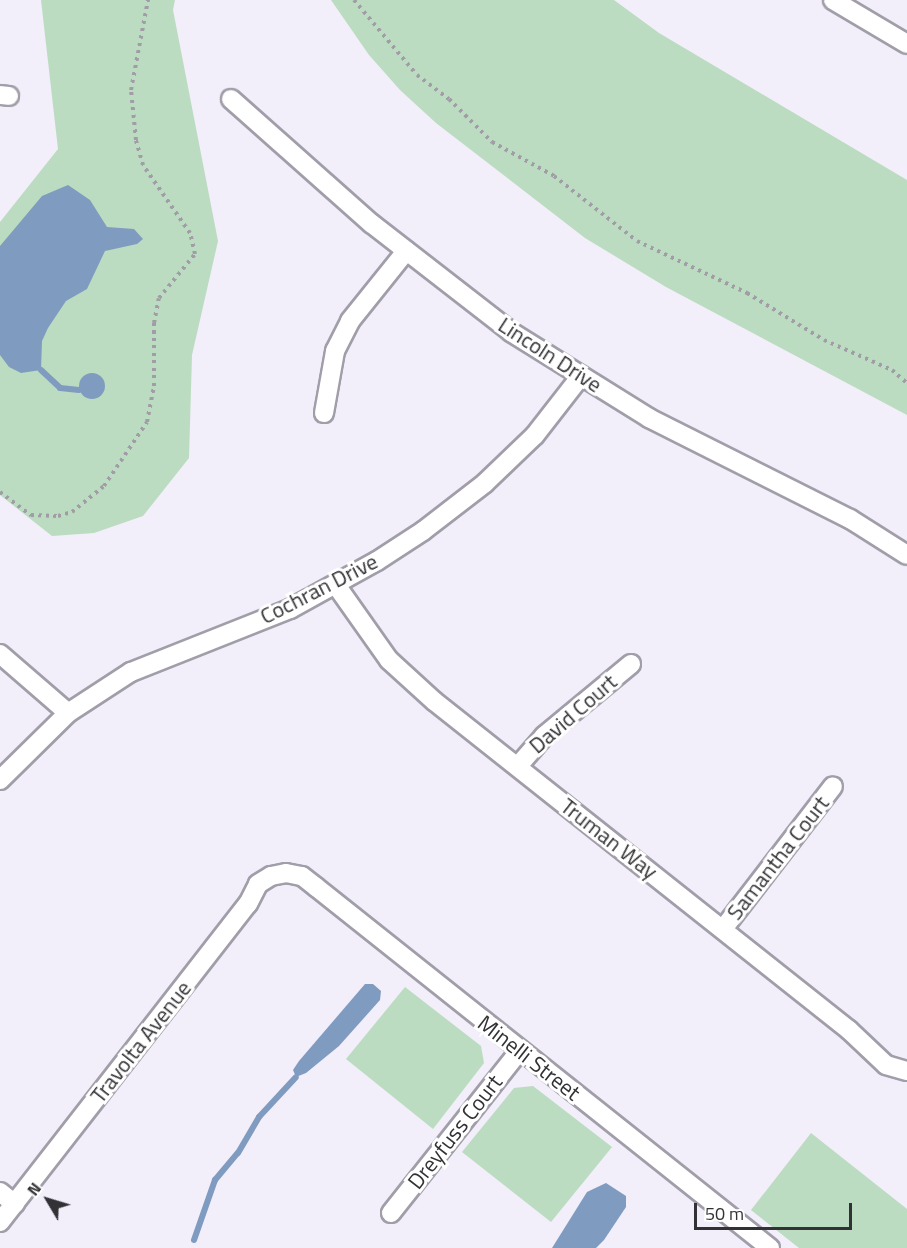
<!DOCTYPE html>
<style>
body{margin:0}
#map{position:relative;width:907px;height:1248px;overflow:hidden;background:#f2eefa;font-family:"Titillium Web",sans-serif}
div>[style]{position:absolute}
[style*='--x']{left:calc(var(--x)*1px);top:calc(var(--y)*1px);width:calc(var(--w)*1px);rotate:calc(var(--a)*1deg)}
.green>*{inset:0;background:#bbdcc0}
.water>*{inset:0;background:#7f9bc0}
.round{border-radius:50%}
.stream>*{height:6px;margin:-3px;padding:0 3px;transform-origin:3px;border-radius:3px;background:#7f9bc0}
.path>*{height:4px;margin-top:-2px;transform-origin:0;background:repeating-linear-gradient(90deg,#a09da6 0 3px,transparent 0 7.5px)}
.roads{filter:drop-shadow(2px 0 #a19ea9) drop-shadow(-2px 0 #a19ea9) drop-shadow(0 2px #a19ea9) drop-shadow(0 -2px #a19ea9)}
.minor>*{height:18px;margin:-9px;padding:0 9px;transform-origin:9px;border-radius:9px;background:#fff}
span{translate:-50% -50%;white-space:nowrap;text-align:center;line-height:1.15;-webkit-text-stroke:6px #fff;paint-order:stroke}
.street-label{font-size:22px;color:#323135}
.north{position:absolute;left:18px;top:1170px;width:60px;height:60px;-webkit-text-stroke:4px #fff;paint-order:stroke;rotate:308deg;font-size:16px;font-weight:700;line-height:24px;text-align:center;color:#323135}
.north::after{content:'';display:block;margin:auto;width:21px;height:27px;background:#323135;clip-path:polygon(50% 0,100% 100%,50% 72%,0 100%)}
.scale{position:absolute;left:694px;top:1203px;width:158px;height:27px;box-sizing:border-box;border:3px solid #323135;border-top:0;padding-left:8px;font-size:18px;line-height:21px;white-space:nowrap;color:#323135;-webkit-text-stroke:4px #fff;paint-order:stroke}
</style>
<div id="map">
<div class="green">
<div style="clip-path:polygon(41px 0,175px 0,173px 10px,218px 241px,192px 355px,189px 458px,143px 516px,94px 533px,52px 536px,0 495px,0 222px,58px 149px)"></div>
<div style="clip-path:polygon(331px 0,614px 0,659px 33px,907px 180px,907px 415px,666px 287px,585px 238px,436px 123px,400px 90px,369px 55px)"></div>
<div style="clip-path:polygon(405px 987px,481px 1046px,484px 1063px,433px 1129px,346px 1059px)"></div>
<div style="clip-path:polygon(533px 1086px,612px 1147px,551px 1222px,462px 1152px,514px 1088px)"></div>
<div style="clip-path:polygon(811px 1133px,907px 1209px,907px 1248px,799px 1248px,751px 1210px)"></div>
</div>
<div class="water">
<div style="clip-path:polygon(68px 185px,90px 200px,107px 227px,134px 229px,143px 239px,137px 244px,105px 251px,87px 289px,66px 301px,48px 328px,42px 341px,41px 370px,21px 373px,9px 367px,0 355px,0 246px,42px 196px)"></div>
<div class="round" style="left:79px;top:373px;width:26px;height:26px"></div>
<div style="clip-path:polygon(365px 984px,373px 984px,381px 991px,380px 1000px,339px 1046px,306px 1073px,296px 1077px,293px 1070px,299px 1061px)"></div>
<div style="clip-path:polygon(606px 1183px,626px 1196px,626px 1207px,604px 1240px,596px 1248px,552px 1248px,587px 1192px)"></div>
</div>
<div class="stream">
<div style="--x:41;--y:370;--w:26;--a:43"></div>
<div style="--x:60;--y:388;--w:19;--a:6"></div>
<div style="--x:194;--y:1240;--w:64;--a:-70.7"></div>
<div style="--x:215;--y:1180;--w:35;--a:-50"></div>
<div style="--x:238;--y:1153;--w:42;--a:-59.7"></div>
<div style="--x:259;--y:1117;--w:54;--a:-47.2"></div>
</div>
<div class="path">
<div style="--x:354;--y:0;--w:98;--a:50"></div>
<div style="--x:417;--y:75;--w:40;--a:37"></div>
<div style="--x:449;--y:99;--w:61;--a:45"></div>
<div style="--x:492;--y:142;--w:71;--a:28.7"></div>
<div style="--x:554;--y:176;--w:105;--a:38.1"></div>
<div style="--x:637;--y:241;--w:122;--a:25.3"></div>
<div style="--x:747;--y:293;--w:90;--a:31.4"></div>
<div style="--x:824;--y:340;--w:74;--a:23.8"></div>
<div style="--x:892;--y:370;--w:20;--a:41"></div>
<div style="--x:0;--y:492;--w:39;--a:37"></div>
<div style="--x:31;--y:515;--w:27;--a:2"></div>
<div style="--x:58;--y:516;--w:15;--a:-16"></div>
<div style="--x:72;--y:512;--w:41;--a:-39.1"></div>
<div style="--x:104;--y:486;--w:77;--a:-56.1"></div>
<div style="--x:147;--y:422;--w:37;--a:-79"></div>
<div style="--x:154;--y:386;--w:63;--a:-90"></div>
<div style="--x:154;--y:323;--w:25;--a:-79"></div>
<div style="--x:159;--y:298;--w:57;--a:-50.7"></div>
<div style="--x:195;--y:254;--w:22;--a:-103"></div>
<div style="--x:190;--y:233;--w:83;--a:-124.7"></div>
<div style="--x:143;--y:165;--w:26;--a:-106"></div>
<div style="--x:136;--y:140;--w:50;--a:-95.7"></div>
<div style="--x:131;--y:90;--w:92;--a:-79.3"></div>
</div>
<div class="roads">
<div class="minor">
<div style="--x:833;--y:0;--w:86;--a:30.7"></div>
<div style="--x:0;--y:95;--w:9;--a:6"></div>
<div style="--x:231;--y:99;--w:188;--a:41.6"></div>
<div style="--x:372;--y:224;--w:176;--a:37.8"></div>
<div style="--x:511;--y:332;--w:163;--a:31.9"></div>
<div style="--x:649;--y:418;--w:225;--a:26.7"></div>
<div style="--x:850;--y:519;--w:67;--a:32.3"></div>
<div style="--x:324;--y:413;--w:63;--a:-79.9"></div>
<div style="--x:335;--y:351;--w:34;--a:-63"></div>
<div style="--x:350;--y:321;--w:90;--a:-51.3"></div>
<div style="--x:336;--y:585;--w:92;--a:54.8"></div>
<div style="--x:389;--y:660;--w:61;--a:42.3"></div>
<div style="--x:434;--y:701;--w:530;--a:38.41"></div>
<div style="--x:849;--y:1030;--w:51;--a:43.4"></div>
<div style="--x:886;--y:1065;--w:22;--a:16"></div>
<div style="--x:0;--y:654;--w:90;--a:40.9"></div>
<div style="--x:518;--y:766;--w:40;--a:-49"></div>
<div style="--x:544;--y:736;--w:113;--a:-39.6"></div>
<div style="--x:0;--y:780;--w:95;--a:-44.6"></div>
<div style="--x:68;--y:713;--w:75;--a:-33.1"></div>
<div style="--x:131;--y:672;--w:171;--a:-21.6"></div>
<div style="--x:290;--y:609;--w:99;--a:-28.9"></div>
<div style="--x:377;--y:561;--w:55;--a:-33.1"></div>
<div style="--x:423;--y:531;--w:78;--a:-37.7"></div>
<div style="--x:485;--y:483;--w:69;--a:-43.8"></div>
<div style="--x:535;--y:435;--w:75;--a:-52.1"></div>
<div style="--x:723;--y:929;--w:180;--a:-52.4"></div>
<div style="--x:0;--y:1192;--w:19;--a:39"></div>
<div style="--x:391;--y:1213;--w:208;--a:-51.6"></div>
<div style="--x:0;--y:1222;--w:403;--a:-52.1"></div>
<div style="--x:248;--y:904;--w:22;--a:-63"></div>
<div style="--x:258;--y:884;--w:15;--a:-32"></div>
<div style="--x:271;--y:876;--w:15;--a:-11"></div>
<div style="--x:286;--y:873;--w:16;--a:11"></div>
<div style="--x:302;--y:876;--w:18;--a:38"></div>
<div style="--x:316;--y:887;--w:580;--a:38.49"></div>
</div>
</div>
<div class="street-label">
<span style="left:550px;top:355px;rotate:33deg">Lincoln Drive</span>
<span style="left:319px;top:589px;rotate:-27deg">Cochran Drive</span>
<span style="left:573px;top:714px;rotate:-41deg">David Court</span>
<span style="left:609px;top:839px;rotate:38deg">Truman Way</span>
<span style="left:778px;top:858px;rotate:-52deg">Samantha Court</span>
<span style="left:141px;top:1042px;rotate:-52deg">Travolta Avenue</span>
<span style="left:529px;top:1058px;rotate:38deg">Minelli Street</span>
<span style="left:455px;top:1132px;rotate:-52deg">Dreyfuss Court</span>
</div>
<div class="north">N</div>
<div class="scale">50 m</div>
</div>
